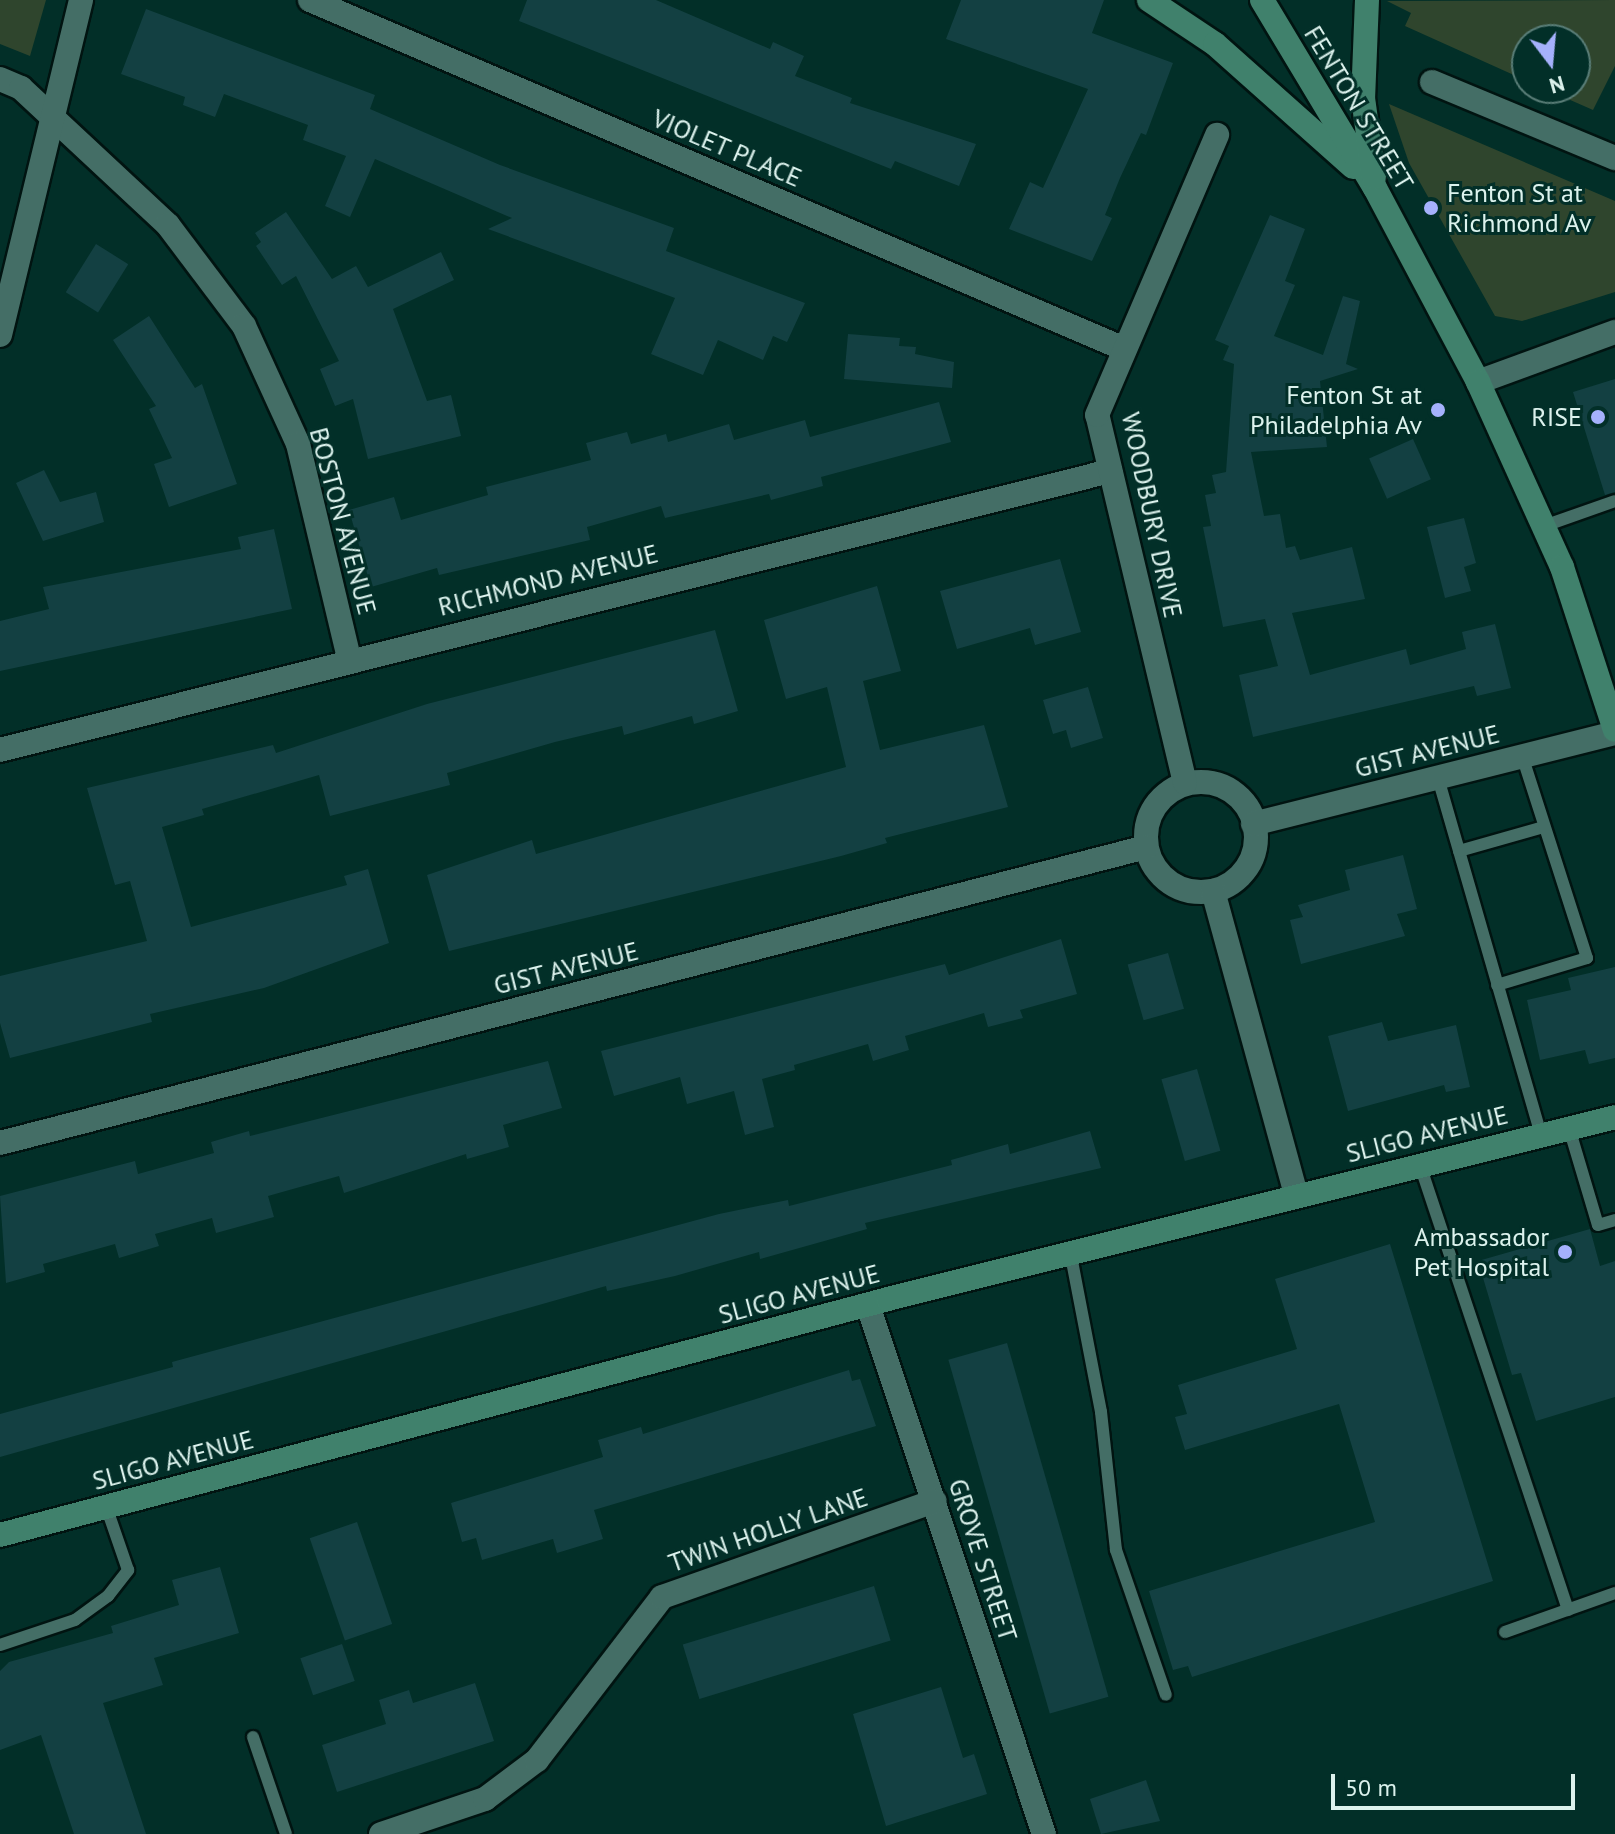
<!DOCTYPE html>
<style>
body{margin:0}
#map{position:relative;width:1615px;height:1834px;overflow:hidden;background:#022f28;font-family:"PT Sans",sans-serif}
div>[style]{position:absolute}
[style*='--x']{left:calc(var(--x)*1px);top:calc(var(--y)*1px);width:calc(var(--w)*1px);rotate:calc(var(--a)*1deg)}
.green>*{inset:0;background:#2f452d}
.building>*{inset:0;background:#134042;transform-origin:0 0}
.roads{filter:drop-shadow(2px 0 #011411) drop-shadow(-2px 0 #011411) drop-shadow(0 2px #011411) drop-shadow(0 -2px #011411)}
.lane>*{height:12px;margin:-6px;padding:0 6px;transform-origin:6px;border-radius:6px;background:#446e66}
.street>*{height:24px;margin:-12px;padding:0 12px;transform-origin:12px;border-radius:12px;background:#446e66}
.street>.ring{margin:-12px;padding:0;box-sizing:content-box;background:none;border:24px solid #446e66;border-radius:50%}
.secondary>*{height:24px;margin:-12px;padding:0 12px;transform-origin:12px;border-radius:12px;background:#40816c}
.dots>*{width:22px;height:22px;translate:-50% -50%;box-sizing:border-box;border:4px solid #022f28;border-radius:50%}
span{translate:-50% -50%;white-space:nowrap;text-align:center;line-height:1.15;-webkit-text-stroke:6px #022f28;paint-order:stroke}
.street-label{font-size:26px;color:#dcf2ed}
.poi-label{font-size:26px;color:#dcf2ed}
.left{translate:0 -50%;text-align:left}
.right{translate:-100% -50%;text-align:right}
.north{position:absolute;left:1511px;top:24px;width:80px;height:80px;box-sizing:border-box;background:#022f28;border:2px solid #597d77;border-radius:50%;rotate:164deg;font-size:22px;font-weight:700;line-height:32px;text-align:center;color:#dcf2ed}
.north::after{content:'';display:block;margin:auto;width:28px;height:36px;background:#a5b1fc;clip-path:polygon(50% 0,100% 100%,50% 72%,0 100%)}
.scale{position:absolute;left:1331px;top:1774px;width:244px;height:36px;box-sizing:border-box;border:4px solid #dcf2ed;border-top:0;padding-left:10px;font-size:24px;line-height:28px;white-space:nowrap;color:#dcf2ed;-webkit-text-stroke:6px #022f28;paint-order:stroke}
</style>
<div id="map">
<div class="green">
<div style="clip-path:polygon(0 0,46px 0,30px 56px,0 44px)"></div>
<div style="clip-path:polygon(1615px 0,1615px 66px,1593px 110px,1543px 88px,1575px 88px,1575px 40px,1527px 40px,1527px 81px,1405px 26px,1411px 13px,1387px 1px)"></div>
<div style="clip-path:polygon(1389px 104px,1615px 201px,1615px 292px,1522px 321px,1495px 316px,1409px 163px)"></div>
</div>
<div class="building">
<div style="clip-path:polygon(527px 0,656px 0,770px 49px,773px 42px,804px 56px,795px 76px,852px 98px,850px 103px,976px 144px,959px 186px,895px 161px,891px 169px,519px 21px)"></div>
<div style="clip-path:polygon(961px 0,1104px 0,1092px 33px,1173px 63px,1146px 135px,1141px 133px,1120px 178px,1105px 215px,1112px 218px,1092px 261px,1009px 229px,1030px 182px,1043px 188px,1088px 89px,946px 39px)"></div>
<div style="clip-path:polygon(146px 9px,375px 95px,370px 109px,500px 165px,674px 228px,666px 251px,805px 303px,787px 342px,773px 336px,763px 360px,718px 340px,703px 375px,651px 354px,675px 298px,488px 229px,512px 218px,375px 159px,350px 217px,325px 206px,346px 156px,303px 140px,308px 125px,224px 94px,215px 117px,183px 105px,185px 97px,121px 74px)"></div>
<div style="clip-path:polygon(286px 212px,332px 279px,356px 266px,368px 287px,441px 252px,454px 280px,393px 309px,427px 401px,451px 395px,461px 436px,368px 459px,353px 399px,335px 406px,320px 369px,339px 361px,296px 276px,282px 285px,256px 246px,261px 242px,255px 233px)"></div>
<div style="clip-path:polygon(1270px 215px,1305px 229px,1285px 281px,1295px 285px,1274px 336px,1323px 355px,1343px 296px,1360px 301px,1346px 364px,1358px 369px,1320px 381px,1327px 447px,1251px 452px,1264px 516px,1280px 514px,1286px 548px,1295px 546px,1300px 560px,1352px 547px,1365px 599px,1292px 613px,1310px 675px,1406px 649px,1410px 665px,1466px 649px,1462px 632px,1495px 624px,1511px 688px,1477px 696px,1474px 686px,1253px 737px,1239px 675px,1278px 666px,1265px 619px,1223px 627px,1203px 527px,1211px 526px,1205px 495px,1216px 493px,1212px 475px,1226px 472px,1234px 364px,1223px 360px,1229px 346px,1215px 340px)"></div>
<div style="left:96px;top:244px;width:38px;height:57px;rotate:32deg"></div>
<div style="clip-path:polygon(149px 316px,195px 388px,202px 384px,237px 484px,169px 507px,154px 464px,172px 458px,149px 409px,156px 406px,113px 340px)"></div>
<div style="clip-path:polygon(848px 334px,900px 338px,899px 346px,916px 347px,915px 354px,954px 362px,952px 388px,844px 379px)"></div>
<div style="clip-path:polygon(1615px 379px,1615px 492px,1605px 495px,1573px 392px)"></div>
<div style="clip-path:polygon(939px 402px,951px 442px,821px 477px,823px 486px,771px 500px,769px 494px,665px 518px,661px 506px,587px 527px,590px 540px,439px 575px,437px 568px,371px 587px,349px 510px,394px 497px,401px 520px,488px 495px,486px 487px,591px 460px,586px 443px,627px 432px,631px 444px,666px 434px,668px 442px,729px 424px,734px 440px,805px 420px,810px 437px)"></div>
<div style="left:1413px;top:439px;width:44px;height:48px;rotate:66deg"></div>
<div style="clip-path:polygon(44px 470px,60px 502px,96px 492px,104px 522px,43px 541px,16px 483px)"></div>
<div style="clip-path:polygon(1464px 518px,1476px 563px,1464px 567px,1471px 591px,1445px 598px,1427px 527px)"></div>
<div style="clip-path:polygon(274px 529px,292px 609px,0 671px,0 621px,49px 609px,43px 587px,241px 549px,238px 537px)"></div>
<div style="clip-path:polygon(1060px 559px,1081px 632px,1035px 645px,1030px 628px,957px 649px,940px 591px)"></div>
<div style="clip-path:polygon(877px 586px,901px 671px,863px 681px,880px 750px,984px 725px,1008px 807px,885px 838px,887px 843px,841px 856px,449px 951px,427px 875px,532px 840px,536px 854px,846px 767px,827px 687px,786px 699px,764px 620px)"></div>
<div style="clip-path:polygon(715px 630px,738px 711px,694px 724px,692px 716px,624px 735px,622px 726px,555px 742px,447px 773px,450px 785px,330px 816px,319px 775px,202px 809px,204px 815px,162px 827px,191px 927px,347px 885px,344px 876px,368px 869px,389px 943px,264px 988px,150px 1014px,152px 1022px,10px 1058px,0 1023px,0 976px,147px 941px,130px 881px,115px 885px,87px 788px,273px 745px,276px 753px,427px 704px)"></div>
<div style="clip-path:polygon(1088px 687px,1103px 738px,1071px 748px,1066px 730px,1053px 734px,1043px 700px)"></div>
<div style="clip-path:polygon(1403px 855px,1417px 909px,1397px 914px,1405px 936px,1301px 964px,1290px 920px,1303px 917px,1298px 905px,1350px 890px,1345px 870px)"></div>
<div style="clip-path:polygon(1061px 939px,1077px 994px,1020px 1010px,1023px 1018px,988px 1027px,984px 1013px,905px 1036px,909px 1050px,873px 1061px,868px 1044px,794px 1065px,795px 1070px,762px 1079px,774px 1127px,745px 1135px,734px 1091px,687px 1104px,680px 1077px,614px 1096px,601px 1051px,945px 964px,949px 975px)"></div>
<div style="left:1168px;top:953px;width:58px;height:42px;rotate:74deg"></div>
<div style="clip-path:polygon(1615px 967px,1615px 1058px,1589px 1064px,1585px 1050px,1540px 1060px,1527px 1000px,1571px 990px,1568px 978px)"></div>
<div style="clip-path:polygon(1382px 1022px,1388px 1041px,1456px 1025px,1470px 1087px,1446px 1092px,1444px 1085px,1348px 1111px,1328px 1036px)"></div>
<div style="clip-path:polygon(548px 1061px,562px 1108px,503px 1125px,509px 1147px,467px 1159px,466px 1154px,344px 1193px,339px 1176px,268px 1196px,274px 1217px,216px 1233px,212px 1218px,155px 1234px,159px 1246px,119px 1258px,115px 1244px,43px 1264px,45px 1272px,6px 1283px,0 1196px,135px 1161px,138px 1174px,214px 1153px,211px 1142px,249px 1131px,250px 1136px)"></div>
<div style="left:1197px;top:1069px;width:85px;height:37px;rotate:74deg"></div>
<div style="clip-path:polygon(1090px 1131px,1101px 1168px,865px 1223px,867px 1229px,760px 1259px,759px 1252px,675px 1276px,607px 1291px,606px 1286px,0 1457px,0 1414px,173px 1367px,172px 1362px,719px 1214px,788px 1200px,789px 1206px,952px 1165px,951px 1160px,1008px 1144px,1010px 1154px)"></div>
<div style="clip-path:polygon(1590px 1229px,1600px 1266px,1615px 1261px,1615px 1397px,1536px 1421px,1521px 1373px,1512px 1375px,1478px 1261px)"></div>
<div style="clip-path:polygon(1390px 1244px,1493px 1581px,1192px 1677px,1188px 1666px,1173px 1670px,1149px 1591px,1375px 1522px,1339px 1404px,1185px 1450px,1175px 1417px,1187px 1414px,1178px 1385px,1297px 1349px,1275px 1279px)"></div>
<div style="left:1007px;top:1343px;width:368px;height:61px;rotate:74deg"></div>
<div style="clip-path:polygon(849px 1370px,852px 1381px,860px 1379px,876px 1426px,594px 1510px,603px 1539px,557px 1553px,553px 1539px,482px 1560px,476px 1538px,462px 1542px,451px 1503px,603px 1457px,598px 1440px,641px 1427px,643px 1434px)"></div>
<div style="left:357px;top:1522px;width:108px;height:50px;rotate:71deg"></div>
<div style="clip-path:polygon(220px 1567px,239px 1633px,154px 1658px,163px 1685px,103px 1703px,146px 1834px,74px 1834px,41px 1735px,0 1750px,0 1671px,9px 1662px,113px 1633px,111px 1626px,179px 1605px,172px 1580px)"></div>
<div style="left:874px;top:1586px;width:57px;height:200px;rotate:73deg"></div>
<div style="left:342px;top:1644px;width:39px;height:44px;rotate:71deg"></div>
<div style="clip-path:polygon(475px 1683px,494px 1741px,337px 1792px,322px 1745px,386px 1724px,379px 1700px,409px 1690px,413px 1703px)"></div>
<div style="clip-path:polygon(941px 1687px,963px 1758px,974px 1754px,987px 1794px,886px 1826px,853px 1714px)"></div>
<div style="clip-path:polygon(1146px 1780px,1160px 1821px,1101px 1834px,1090px 1799px)"></div>
</div>
<div class="roads">
<div class="lane">
<div style="--x:1544;--y:526;--w:75;--a:-19.4"></div>
<div style="--x:1438;--y:778;--w:372;--a:73.9"></div>
<div style="--x:1459;--y:851;--w:88;--a:-15.8"></div>
<div style="--x:1497;--y:985;--w:94;--a:-16.7"></div>
<div style="--x:1587;--y:958;--w:212;--a:-107.8"></div>
<div style="--x:1569;--y:1128;--w:101;--a:73.4"></div>
<div style="--x:1598;--y:1225;--w:18;--a:-16"></div>
<div style="--x:1420;--y:1165;--w:469;--a:71.6"></div>
<div style="--x:1071;--y:1256;--w:159;--a:79.1"></div>
<div style="--x:1101;--y:1412;--w:139;--a:83.8"></div>
<div style="--x:1116;--y:1550;--w:153;--a:71"></div>
<div style="--x:1505;--y:1632;--w:117;--a:-19.5"></div>
<div style="--x:0;--y:1645;--w:79;--a:-18.4"></div>
<div style="--x:75;--y:1620;--w:41;--a:-36"></div>
<div style="--x:108;--y:1596;--w:33;--a:-52"></div>
<div style="--x:128;--y:1570;--w:68;--a:-109"></div>
<div style="--x:253;--y:1737;--w:102;--a:71.2"></div>
</div>
<div class="street">
<div style="--x:310;--y:0;--w:883;--a:23.2"></div>
<div style="--x:0;--y:79;--w:23;--a:23"></div>
<div style="--x:21;--y:88;--w:201;--a:43"></div>
<div style="--x:168;--y:225;--w:126;--a:53"></div>
<div style="--x:244;--y:326;--w:130;--a:65.4"></div>
<div style="--x:298;--y:444;--w:220;--a:76.6"></div>
<div style="--x:1432;--y:82;--w:198;--a:22.6"></div>
<div style="--x:0;--y:335;--w:345;--a:-76.4"></div>
<div style="--x:1478;--y:382;--w:146;--a:-20.1"></div>
<div style="--x:0;--y:750;--w:1145;--a:-14.11"></div>
<div class="ring" style="left:1146px;top:782px;width:86px;height:86px"></div>
<div style="--x:1185;--y:783;--w:378;--a:-103.4"></div>
<div style="--x:1097;--y:415;--w:305;--a:-66.8"></div>
<div style="--x:1253;--y:824;--w:373;--a:-14.1"></div>
<div style="--x:1213;--y:891;--w:315;--a:74.7"></div>
<div style="--x:0;--y:1143;--w:1184;--a:-14.48"></div>
<div style="--x:868;--y:1305;--w:558;--a:71.6"></div>
<div style="--x:381;--y:1834;--w:110;--a:-18.6"></div>
<div style="--x:485;--y:1799;--w:65;--a:-36.9"></div>
<div style="--x:537;--y:1760;--w:205;--a:-52.5"></div>
<div style="--x:662;--y:1597;--w:289;--a:-19.4"></div>
</div>
<div class="secondary">
<div style="--x:1149;--y:0;--w:79;--a:33.7"></div>
<div style="--x:1215;--y:44;--w:185;--a:41.7"></div>
<div style="--x:1262;--y:0;--w:219;--a:59"></div>
<div style="--x:1375;--y:188;--w:220;--a:62"></div>
<div style="--x:1478;--y:382;--w:203;--a:65.6"></div>
<div style="--x:1562;--y:567;--w:171;--a:72"></div>
<div style="--x:1367;--y:0;--w:98;--a:92.3"></div>
<div style="--x:1363;--y:98;--w:80;--a:82.1"></div>
<div style="--x:0;--y:1535;--w:919;--a:-14.88"></div>
<div style="--x:888;--y:1299;--w:749;--a:-14.05"></div>
</div>
</div>
<div class="dots">
<div style="left:1431px;top:208px;background:#a5b1fc"></div>
<div style="left:1438px;top:410px;background:#a5b1fc"></div>
<div style="left:1598px;top:417px;background:#a5b1fc"></div>
<div style="left:1565px;top:1252px;background:#a5b1fc"></div>
</div>
<div class="street-label">
<span style="left:1359px;top:108px;rotate:59deg">FENTON STREET</span>
<span style="left:727px;top:148px;rotate:23deg">VIOLET PLACE</span>
<span style="left:1152px;top:515px;rotate:78deg">WOODBURY DRIVE</span>
<span style="left:343px;top:521px;rotate:75deg">BOSTON AVENUE</span>
<span style="left:548px;top:580px;rotate:-14deg">RICHMOND AVENUE</span>
<span style="left:1427px;top:751px;rotate:-14deg">GIST AVENUE</span>
<span style="left:566px;top:968px;rotate:-14deg">GIST AVENUE</span>
<span style="left:1427px;top:1134px;rotate:-14deg">SLIGO AVENUE</span>
<span style="left:799px;top:1294px;rotate:-15deg">SLIGO AVENUE</span>
<span style="left:173px;top:1460px;rotate:-15deg">SLIGO AVENUE</span>
<span style="left:768px;top:1530px;rotate:-19deg">TWIN HOLLY LANE</span>
<span style="left:983px;top:1560px;rotate:72deg">GROVE STREET</span>
</div>
<div class="poi-label">
<span class="left" style="left:1447px;top:208px">Fenton St at<br>Richmond Av</span>
<span class="right" style="left:1422px;top:410px">Fenton St at<br>Philadelphia Av</span>
<span class="right" style="left:1582px;top:417px">RISE</span>
<span class="right" style="left:1549px;top:1252px">Ambassador<br>Pet Hospital</span>
</div>
<div class="north">N</div>
<div class="scale">50 m</div>
</div>
